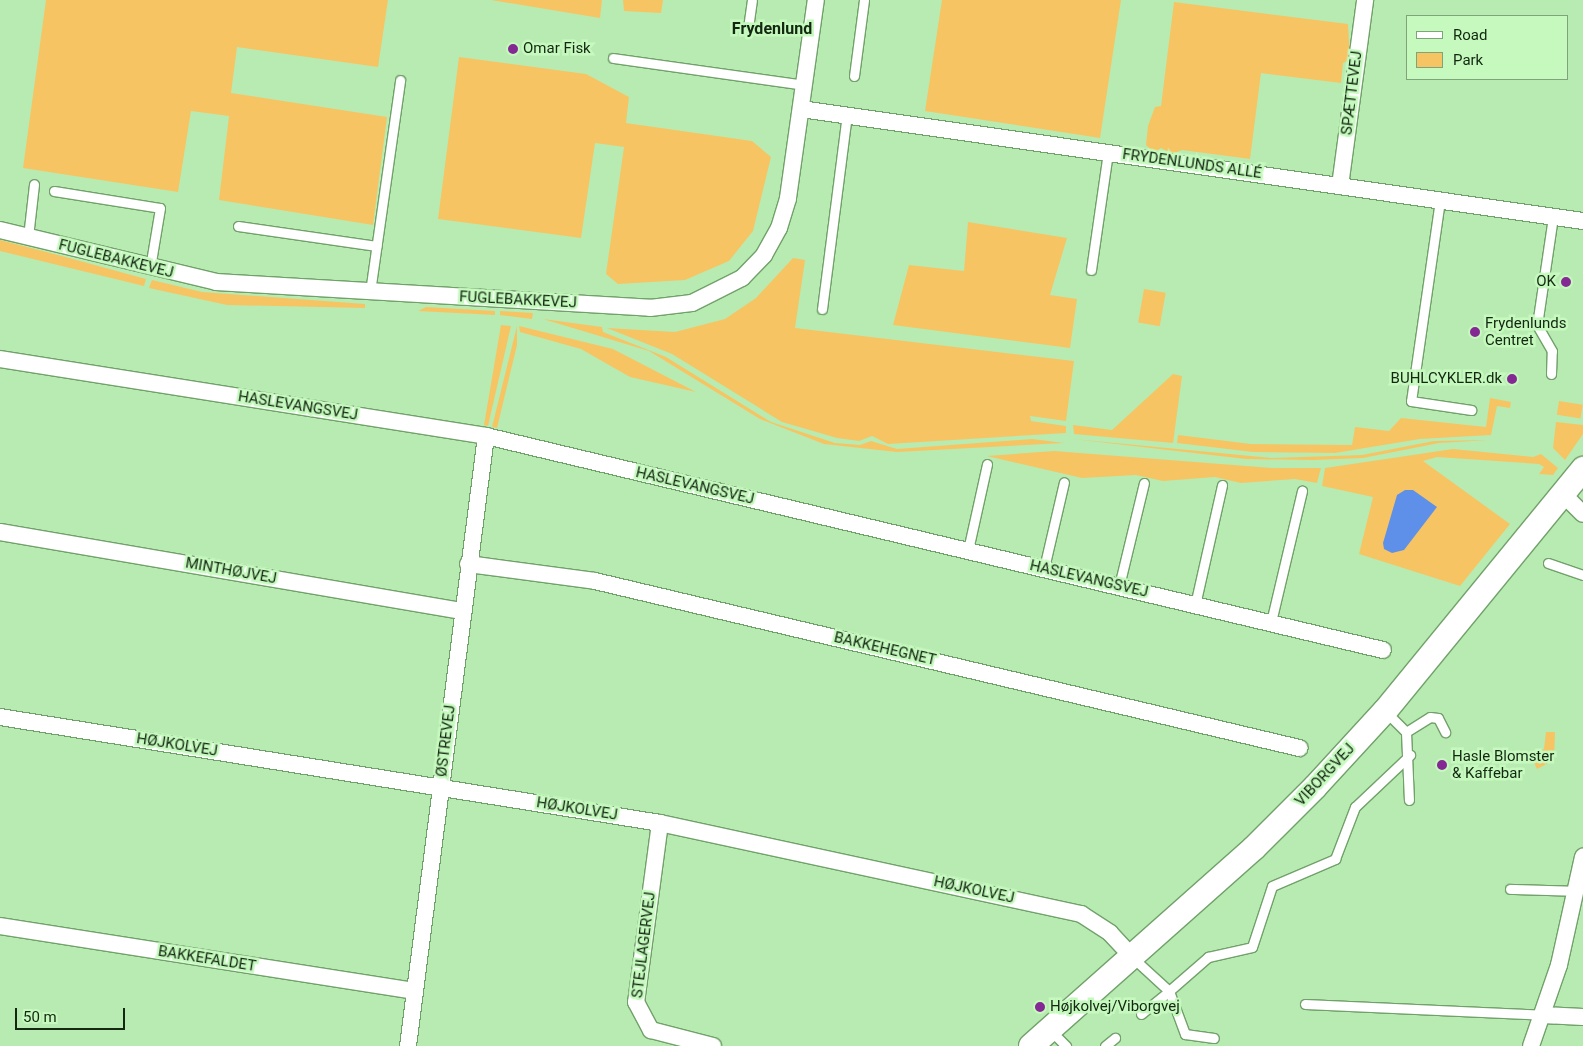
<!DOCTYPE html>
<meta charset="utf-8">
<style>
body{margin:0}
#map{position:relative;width:1583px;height:1046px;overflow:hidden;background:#b8ebb1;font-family:Roboto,sans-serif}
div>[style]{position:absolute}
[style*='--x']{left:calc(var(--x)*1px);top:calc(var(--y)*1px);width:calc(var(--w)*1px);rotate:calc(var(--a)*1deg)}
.green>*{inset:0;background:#f7c464;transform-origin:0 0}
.water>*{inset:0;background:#5f90e9}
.roads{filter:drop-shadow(1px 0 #71a16a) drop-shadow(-1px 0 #71a16a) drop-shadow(0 1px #71a16a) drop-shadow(0 -1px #71a16a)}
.lane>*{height:9px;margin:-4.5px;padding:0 4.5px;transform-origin:4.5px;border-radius:4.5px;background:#fff}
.street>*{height:16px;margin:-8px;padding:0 8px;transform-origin:8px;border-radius:8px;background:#fff}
.secondary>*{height:24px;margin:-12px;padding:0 12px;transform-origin:12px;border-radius:12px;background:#fff}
.dots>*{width:14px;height:14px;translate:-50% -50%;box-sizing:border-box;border:2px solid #c5f9be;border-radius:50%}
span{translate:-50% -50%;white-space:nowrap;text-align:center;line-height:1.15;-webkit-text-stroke:5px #c5f9be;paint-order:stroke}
.poi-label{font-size:15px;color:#132711}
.left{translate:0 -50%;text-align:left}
.right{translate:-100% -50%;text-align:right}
.street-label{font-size:15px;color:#132711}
.neighbourhood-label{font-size:16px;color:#132711;font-weight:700}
.legend{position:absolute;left:1406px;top:15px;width:162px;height:65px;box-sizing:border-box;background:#c5f9be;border:1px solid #7ea579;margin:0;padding:6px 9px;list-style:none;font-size:15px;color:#132711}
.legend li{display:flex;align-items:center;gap:10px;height:25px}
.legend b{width:25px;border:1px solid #7ea579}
.scale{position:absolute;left:15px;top:1008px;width:110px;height:22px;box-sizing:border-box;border:2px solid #132711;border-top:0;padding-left:6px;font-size:15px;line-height:18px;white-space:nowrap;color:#132711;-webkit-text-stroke:4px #c5f9be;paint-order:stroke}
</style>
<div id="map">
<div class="green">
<div style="clip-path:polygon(46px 0,388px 0,378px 67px,237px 47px,231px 93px,387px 117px,373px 225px,219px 200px,229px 116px,191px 111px,178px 192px,23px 168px)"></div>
<div style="clip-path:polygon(491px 0,602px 0,600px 18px)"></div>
<div style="clip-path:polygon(623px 0,663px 0,661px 13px,624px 11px)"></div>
<div style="clip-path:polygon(942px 0,1121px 0,1100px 138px,925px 111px)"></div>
<div style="clip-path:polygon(1174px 2px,1348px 24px,1350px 59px,1343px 63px,1341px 83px,1261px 73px,1250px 159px,1182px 150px,1172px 154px,1161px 148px,1154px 153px,1146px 145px,1148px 126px,1155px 107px,1161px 106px)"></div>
<div style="clip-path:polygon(459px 57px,586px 74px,629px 97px,626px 123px,752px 141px,771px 157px,753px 231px,729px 261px,685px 280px,618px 284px,606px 274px,624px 147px,595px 143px,581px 238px,438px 219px)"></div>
<div style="clip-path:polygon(968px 222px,1067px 238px,1050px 295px,1077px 299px,1070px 348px,893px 325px,909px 265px,964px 271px)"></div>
<div style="clip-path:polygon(0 240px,58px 255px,146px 279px,144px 286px,0 251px)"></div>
<div style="clip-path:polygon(793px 258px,805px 260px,795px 328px,1074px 361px,1066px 421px,1030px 416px,1031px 421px,1066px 426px,1066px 433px,888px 444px,872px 436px,859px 441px,837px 438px,782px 422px,672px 354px,607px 328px,675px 332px,725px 319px,756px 298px)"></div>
<div style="clip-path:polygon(152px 280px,202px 292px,365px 304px,365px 308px,227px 305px,149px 288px)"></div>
<div style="left:1144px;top:289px;width:22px;height:34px;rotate:10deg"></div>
<div style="clip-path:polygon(426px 307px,495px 311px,495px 315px,418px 311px)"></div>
<div style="clip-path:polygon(500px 311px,533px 313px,532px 319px,500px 315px)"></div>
<div style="clip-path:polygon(543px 319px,602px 327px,603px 332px,666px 357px,771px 422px,835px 443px,860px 445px,871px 441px,897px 449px,1032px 439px,1064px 443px,897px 452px,824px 444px,760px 419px,649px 351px)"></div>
<div style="clip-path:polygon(501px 325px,511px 326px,488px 426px,484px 425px)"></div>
<div style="clip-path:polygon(517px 326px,517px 345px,497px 428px,492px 427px)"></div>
<div style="clip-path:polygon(519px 326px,613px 349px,696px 392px,630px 377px,581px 349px,520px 332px)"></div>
<div style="clip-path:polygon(1173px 374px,1182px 376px,1173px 443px,1074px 434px,1073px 425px,1112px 430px)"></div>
<div style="clip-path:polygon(1490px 398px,1511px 402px,1510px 408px,1497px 406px,1491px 435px,1420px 439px,1335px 453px,1253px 452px,1177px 443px,1178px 435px,1251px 444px,1352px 445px,1355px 427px,1389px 431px,1401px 418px,1486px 427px)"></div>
<div style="left:1559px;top:401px;width:24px;height:14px;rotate:9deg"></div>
<div style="clip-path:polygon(1556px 422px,1583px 425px,1583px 434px,1565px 460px,1553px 448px)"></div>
<div style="clip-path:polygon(1073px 439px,1272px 458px,1362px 455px,1434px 441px,1489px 440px,1439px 443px,1363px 458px,1313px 460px,1246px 459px)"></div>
<div style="clip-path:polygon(1453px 449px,1533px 457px,1541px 454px,1558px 468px,1553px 475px,1539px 474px,1544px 467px,1539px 464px,1437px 457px,1423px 461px,1510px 524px,1460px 586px,1359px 554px,1373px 497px,1322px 486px,1325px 468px)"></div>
<div style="clip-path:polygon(1054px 451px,1273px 468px,1321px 468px,1317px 483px,1295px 479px,1241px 483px,1215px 477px,1163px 481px,1136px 475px,1082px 478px,987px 456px)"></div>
<div style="clip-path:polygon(1546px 732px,1555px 732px,1554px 760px,1537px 769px,1531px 756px,1544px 749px)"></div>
</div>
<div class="water">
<div style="clip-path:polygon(1405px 490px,1413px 490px,1437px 507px,1404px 550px,1392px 553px,1384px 549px,1383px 543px,1397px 495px)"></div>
</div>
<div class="roads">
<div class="lane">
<div style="--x:748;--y:28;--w:28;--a:-82"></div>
<div style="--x:613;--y:58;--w:193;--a:8"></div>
<div style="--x:854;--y:76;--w:77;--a:-82.5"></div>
<div style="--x:54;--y:191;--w:107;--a:9.1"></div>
<div style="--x:160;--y:208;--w:61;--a:99.5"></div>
<div style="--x:1440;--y:200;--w:203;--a:98.2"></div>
<div style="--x:1411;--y:401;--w:61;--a:8.5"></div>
<div style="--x:238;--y:226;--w:140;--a:8.2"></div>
<div style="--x:28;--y:237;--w:53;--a:-83.5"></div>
<div style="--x:1091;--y:270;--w:119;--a:-81.8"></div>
<div style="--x:370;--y:292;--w:214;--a:-81.9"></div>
<div style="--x:822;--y:309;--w:196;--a:-82.7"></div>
<div style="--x:1551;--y:374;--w:23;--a:-88"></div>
<div style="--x:1552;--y:351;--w:30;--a:-120"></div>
<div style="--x:1537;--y:325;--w:109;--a:-81.6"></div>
<div style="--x:968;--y:550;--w:88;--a:-77.5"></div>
<div style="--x:1548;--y:563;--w:37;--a:19"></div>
<div style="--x:1044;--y:568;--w:88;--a:-76.9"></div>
<div style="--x:1119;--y:586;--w:106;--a:-76.4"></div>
<div style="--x:1195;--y:605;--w:123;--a:-77.3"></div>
<div style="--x:1271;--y:622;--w:135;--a:-76.7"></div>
<div style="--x:1386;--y:712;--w:28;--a:45"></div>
<div style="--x:1406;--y:732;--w:68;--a:87.5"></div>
<div style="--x:1406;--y:732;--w:28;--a:-32"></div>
<div style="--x:1430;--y:717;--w:8;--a:7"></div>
<div style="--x:1438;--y:718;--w:16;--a:63"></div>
<div style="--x:1510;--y:889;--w:66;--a:1.7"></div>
<div style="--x:1133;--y:958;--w:49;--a:42.5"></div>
<div style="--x:1169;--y:991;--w:52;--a:-41.1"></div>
<div style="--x:1208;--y:957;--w:45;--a:-12.8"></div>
<div style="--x:1252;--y:947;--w:64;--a:-71.8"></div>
<div style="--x:1272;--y:886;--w:69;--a:-23.2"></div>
<div style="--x:1335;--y:859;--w:56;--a:-69"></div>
<div style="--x:1355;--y:807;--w:76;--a:-43.4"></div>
<div style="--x:1305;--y:1004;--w:238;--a:2.6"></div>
<div style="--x:1141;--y:1014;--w:36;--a:-39"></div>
<div style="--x:1169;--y:991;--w:46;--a:69.6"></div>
<div style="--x:1185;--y:1034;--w:29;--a:8"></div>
<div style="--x:1050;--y:1030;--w:23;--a:45"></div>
<div style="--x:1105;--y:1046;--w:13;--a:-39"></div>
</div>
<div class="street">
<div style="--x:801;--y:109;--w:790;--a:8.15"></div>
<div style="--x:1340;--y:186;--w:188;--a:-82.3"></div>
<div style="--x:0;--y:230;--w:222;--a:13.5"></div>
<div style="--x:216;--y:282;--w:435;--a:3.4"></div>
<div style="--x:650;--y:308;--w:42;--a:-6.8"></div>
<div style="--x:692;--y:303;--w:56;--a:-26.6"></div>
<div style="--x:742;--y:278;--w:32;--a:-46"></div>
<div style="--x:764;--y:255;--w:31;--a:-61"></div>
<div style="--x:779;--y:228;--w:31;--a:-73"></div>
<div style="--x:788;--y:198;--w:200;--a:-82"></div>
<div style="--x:0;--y:359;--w:492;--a:9"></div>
<div style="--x:486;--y:436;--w:922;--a:13.42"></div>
<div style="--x:1563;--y:494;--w:28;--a:45"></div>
<div style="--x:0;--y:532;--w:469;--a:9.7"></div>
<div style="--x:468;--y:564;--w:128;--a:7.6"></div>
<div style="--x:595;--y:581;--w:724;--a:13.34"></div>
<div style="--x:0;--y:717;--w:668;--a:9.12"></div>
<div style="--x:660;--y:823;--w:431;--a:12.2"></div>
<div style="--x:1081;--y:914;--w:35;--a:33"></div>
<div style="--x:1110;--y:933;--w:34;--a:47"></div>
<div style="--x:660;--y:823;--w:181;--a:97.6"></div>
<div style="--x:636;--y:1002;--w:32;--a:62"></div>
<div style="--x:651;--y:1030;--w:64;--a:14.5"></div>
<div style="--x:0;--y:926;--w:419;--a:8.9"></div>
<div style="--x:1543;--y:1015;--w:40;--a:2.9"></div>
<div style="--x:408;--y:1046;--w:615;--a:-82.71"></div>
<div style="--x:1531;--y:1046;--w:86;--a:-70.9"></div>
<div style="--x:1559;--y:965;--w:111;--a:-77.5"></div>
</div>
<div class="secondary">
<div style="--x:1031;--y:1046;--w:298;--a:-41.6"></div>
<div style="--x:1254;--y:848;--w:86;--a:-45"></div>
<div style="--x:1315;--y:787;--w:103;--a:-47.4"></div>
<div style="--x:1385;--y:711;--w:313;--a:-50.7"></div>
</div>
</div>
<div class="dots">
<div style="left:513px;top:49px;background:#842893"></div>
<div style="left:1566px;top:282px;background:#842893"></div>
<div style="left:1475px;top:332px;background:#842893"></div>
<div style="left:1512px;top:379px;background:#842893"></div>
<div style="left:1442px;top:765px;background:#842893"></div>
<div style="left:1040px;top:1007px;background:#842893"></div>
</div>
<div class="poi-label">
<span class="left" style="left:523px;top:49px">Omar Fisk</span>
<span class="right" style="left:1556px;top:282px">OK</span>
<span class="left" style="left:1485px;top:332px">Frydenlunds<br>Centret</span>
<span class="right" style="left:1502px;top:379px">BUHLCYKLER.dk</span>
<span class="left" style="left:1452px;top:765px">Hasle Blomster<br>&amp; Kaffebar</span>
<span class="left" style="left:1050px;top:1007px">Højkolvej/Viborgvej</span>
</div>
<div class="street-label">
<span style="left:1352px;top:93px;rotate:-83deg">SPÆTTEVEJ</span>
<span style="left:1192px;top:164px;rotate:8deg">FRYDENLUNDS ALLÉ</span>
<span style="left:116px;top:259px;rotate:14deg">FUGLEBAKKEVEJ</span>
<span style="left:518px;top:300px;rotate:3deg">FUGLEBAKKEVEJ</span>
<span style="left:298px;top:406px;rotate:9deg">HASLEVANGSVEJ</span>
<span style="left:695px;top:486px;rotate:13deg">HASLEVANGSVEJ</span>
<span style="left:231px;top:571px;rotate:10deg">MINTHØJVEJ</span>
<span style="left:1089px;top:579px;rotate:13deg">HASLEVANGSVEJ</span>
<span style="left:885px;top:649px;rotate:13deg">BAKKEHEGNET</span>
<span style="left:446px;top:741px;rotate:-83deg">ØSTREVEJ</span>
<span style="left:177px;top:745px;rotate:9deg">HØJKOLVEJ</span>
<span style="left:1325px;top:775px;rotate:-47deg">VIBORGVEJ</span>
<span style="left:577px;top:809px;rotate:9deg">HØJKOLVEJ</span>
<span style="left:974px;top:890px;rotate:12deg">HØJKOLVEJ</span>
<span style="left:644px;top:945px;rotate:-83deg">STEJLAGERVEJ</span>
<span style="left:207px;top:959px;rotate:9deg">BAKKEFALDET</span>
</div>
<div class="neighbourhood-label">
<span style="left:772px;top:29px">Frydenlund</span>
</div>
<ul class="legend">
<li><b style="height:6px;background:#fff"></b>Road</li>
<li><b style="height:14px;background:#f7c464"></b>Park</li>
</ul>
<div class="scale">50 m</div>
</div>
